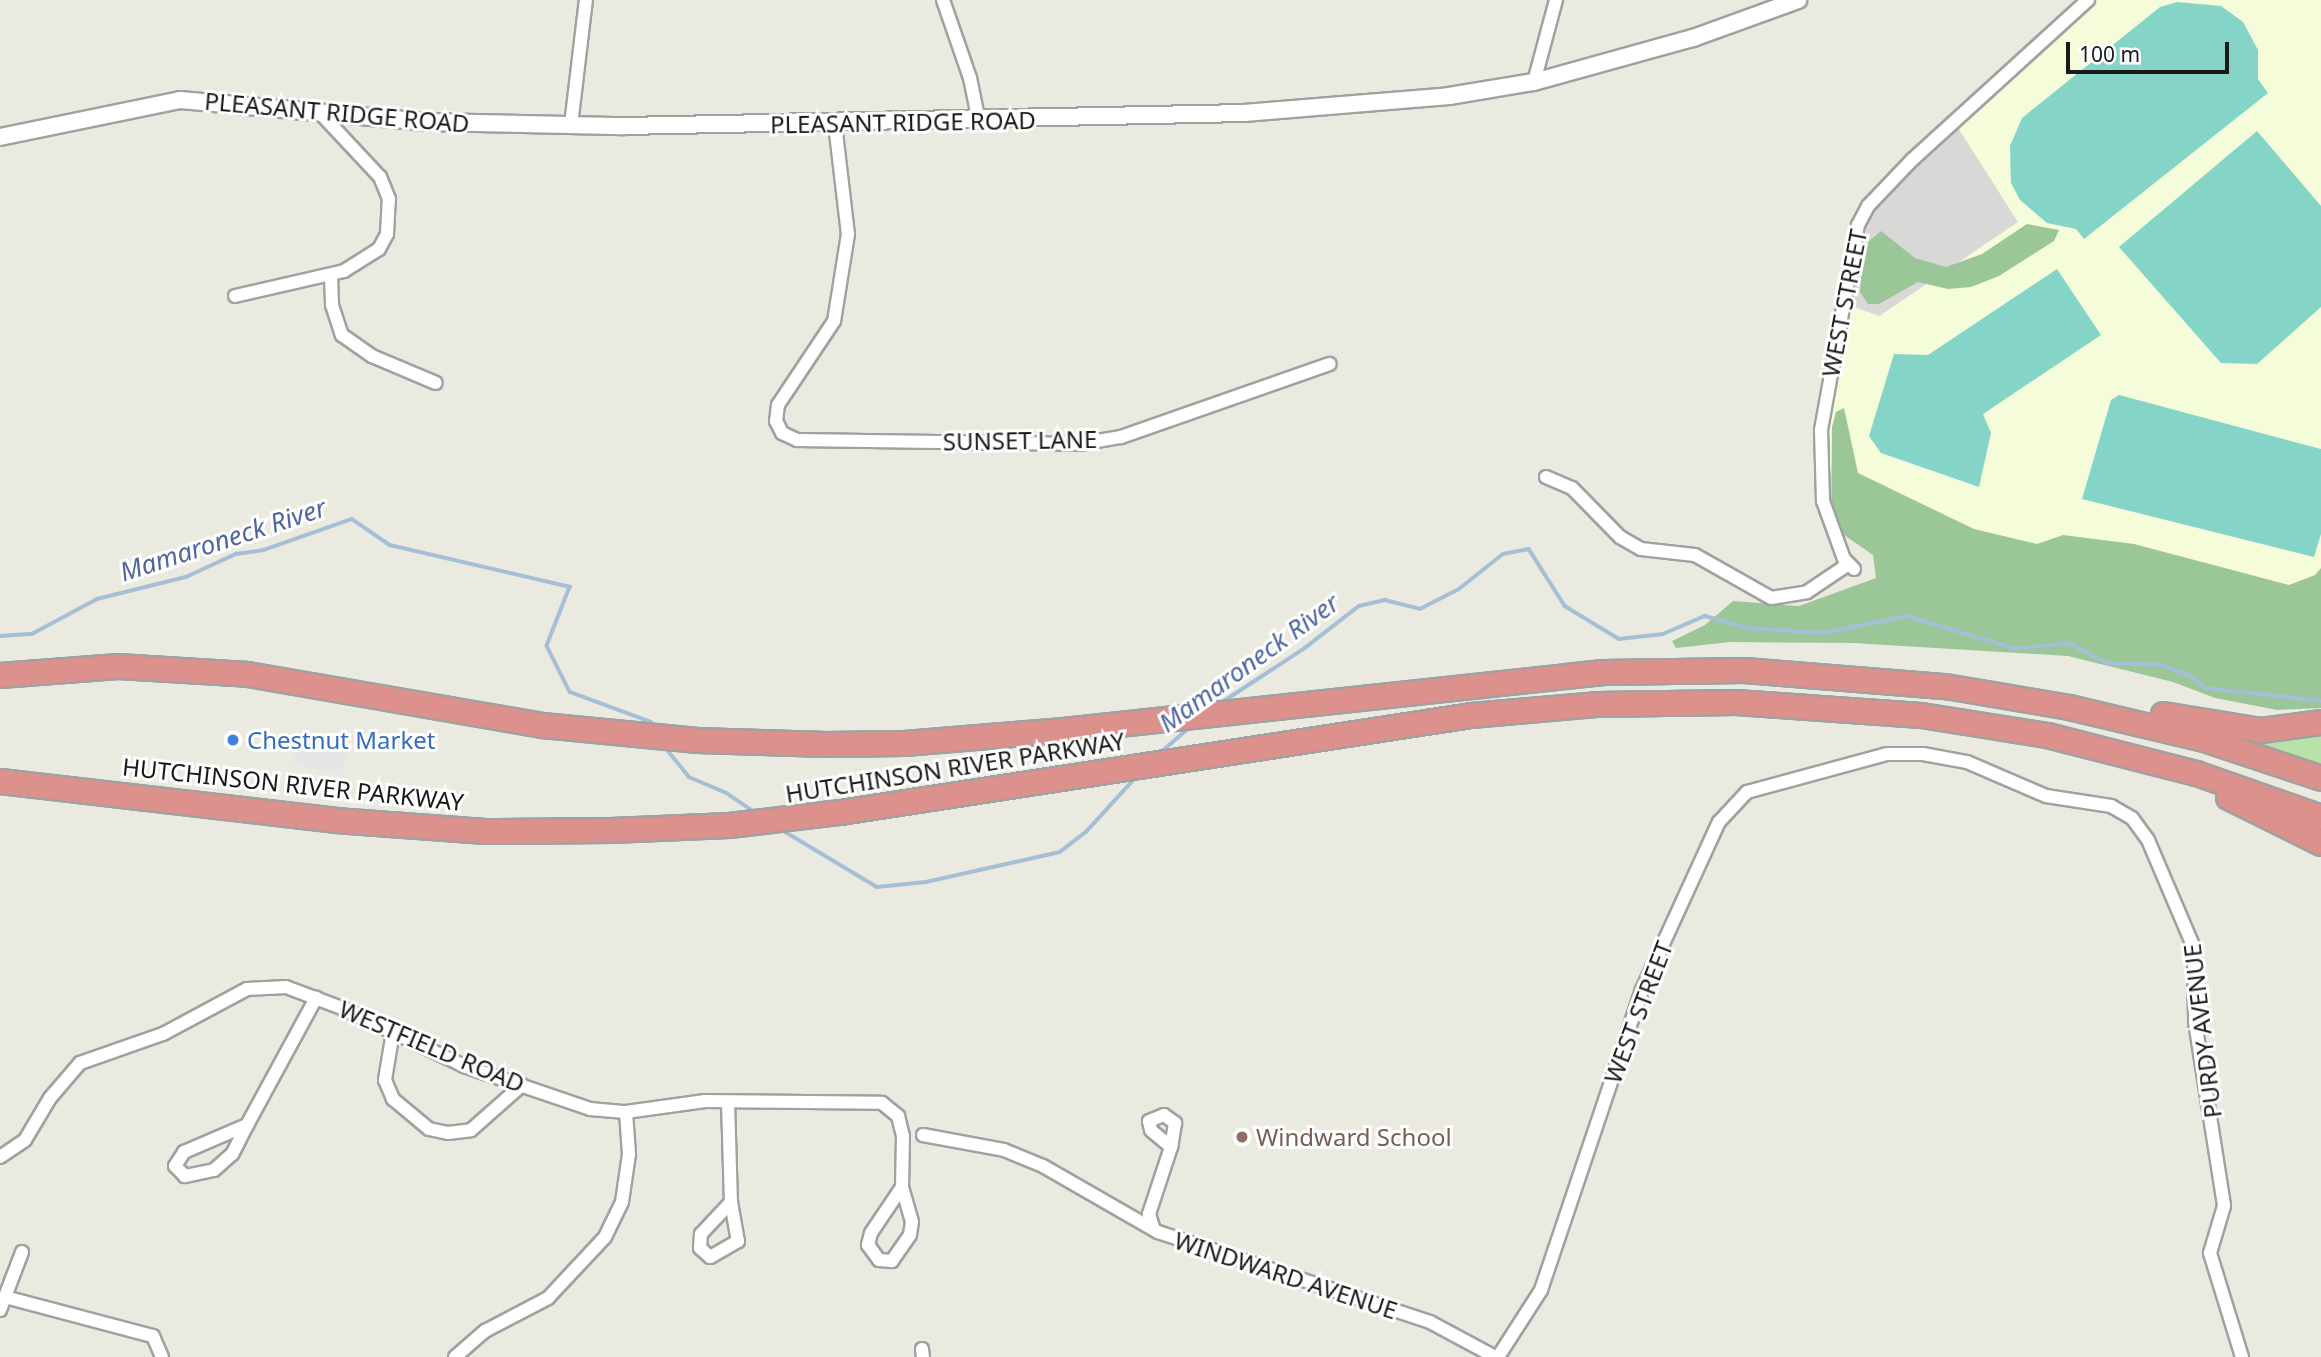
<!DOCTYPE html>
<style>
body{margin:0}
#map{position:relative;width:2321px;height:1357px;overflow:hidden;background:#ebeae0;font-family:"Noto Sans",sans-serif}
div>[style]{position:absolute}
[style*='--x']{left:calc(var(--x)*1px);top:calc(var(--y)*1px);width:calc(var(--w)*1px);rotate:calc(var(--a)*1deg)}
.residential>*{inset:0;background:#d8d8d7}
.education>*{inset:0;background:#f4fcd9}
.grass>*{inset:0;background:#b8e2aa}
.forest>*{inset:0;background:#9bc798}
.pitch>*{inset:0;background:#84d5c8}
.parking>*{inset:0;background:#e6e6e6;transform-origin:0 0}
.stream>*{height:3.5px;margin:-1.75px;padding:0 1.75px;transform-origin:1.75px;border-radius:1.75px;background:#a4bfd6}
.roads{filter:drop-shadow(2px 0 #a1a1a1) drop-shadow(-2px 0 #a1a1a1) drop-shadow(0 2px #a1a1a1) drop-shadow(0 -2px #a1a1a1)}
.minor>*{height:12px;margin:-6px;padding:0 6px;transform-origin:6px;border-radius:6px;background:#fff}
.tertiary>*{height:16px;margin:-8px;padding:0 8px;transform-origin:8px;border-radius:8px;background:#fff}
.motorway>*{height:23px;margin:-11.5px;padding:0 11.5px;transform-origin:11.5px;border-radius:11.5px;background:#dd918d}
.dots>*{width:19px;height:19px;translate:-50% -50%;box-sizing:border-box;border:4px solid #fff;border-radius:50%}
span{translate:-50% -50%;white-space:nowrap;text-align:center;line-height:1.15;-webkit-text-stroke:6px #fff;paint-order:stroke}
.street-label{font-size:24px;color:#1a1a1a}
.shop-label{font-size:24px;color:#366cbe}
.left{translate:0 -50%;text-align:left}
.education-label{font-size:24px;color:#785e54}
.water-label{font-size:26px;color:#5066a1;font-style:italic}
.scale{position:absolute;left:2066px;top:42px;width:163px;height:32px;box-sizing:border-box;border:4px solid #1a1a1a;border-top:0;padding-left:9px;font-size:21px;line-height:24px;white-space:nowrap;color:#1a1a1a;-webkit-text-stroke:5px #fff;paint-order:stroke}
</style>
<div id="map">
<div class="residential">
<div style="clip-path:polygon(1957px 126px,2018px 222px,1879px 316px,1850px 306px,1860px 226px,1873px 206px)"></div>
</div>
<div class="education">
<div style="clip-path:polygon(2096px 0,2321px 0,2321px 658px,1878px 562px,1826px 486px,1827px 423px,1850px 306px,1880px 316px,2018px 222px,1957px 126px)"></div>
</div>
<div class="grass">
<div style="clip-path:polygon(2321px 727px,2321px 768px,2231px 736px)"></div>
</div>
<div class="forest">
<div style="clip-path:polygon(2027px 224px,2059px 230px,2054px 241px,1999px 276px,1971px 287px,1948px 289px,1918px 282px,1879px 304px,1868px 304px,1860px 292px,1863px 246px,1881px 231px,1915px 258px,1946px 267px,1982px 254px)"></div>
<div style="clip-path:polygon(1844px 408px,1858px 473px,1974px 529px,2037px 544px,2063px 535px,2134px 544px,2289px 585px,2315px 575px,2321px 568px,2321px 708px,2277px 710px,2215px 698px,2173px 682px,2068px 656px,1853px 643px,1730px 642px,1676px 648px,1672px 641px,1705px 625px,1733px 601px,1799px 606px,1876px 578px,1873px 555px,1831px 526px,1832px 427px,1836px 412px)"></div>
</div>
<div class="pitch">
<div style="clip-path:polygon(2177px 2px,2221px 6px,2243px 22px,2258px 50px,2258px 79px,2268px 93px,2084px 239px,2076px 229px,2047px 223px,2020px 200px,2011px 183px,2010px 146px,2022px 118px,2160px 7px)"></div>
<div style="clip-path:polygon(2257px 131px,2321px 206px,2321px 307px,2257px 364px,2221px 363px,2119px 247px)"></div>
<div style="clip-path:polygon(2057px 269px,2101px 335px,1983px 414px,1991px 433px,1979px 487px,1881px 453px,1869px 436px,1894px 354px,1928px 355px)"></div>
<div style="clip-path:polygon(2119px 395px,2321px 449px,2321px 534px,2314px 557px,2082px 499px,2111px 400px)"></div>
</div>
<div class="parking">
<div style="left:300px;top:732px;width:50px;height:33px;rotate:13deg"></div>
</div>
<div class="stream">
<div style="--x:0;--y:636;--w:32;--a:-4"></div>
<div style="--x:32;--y:634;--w:74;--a:-28.3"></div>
<div style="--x:97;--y:599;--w:92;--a:-13.9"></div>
<div style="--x:186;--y:577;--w:55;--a:-24.7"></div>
<div style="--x:236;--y:554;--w:28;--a:-8"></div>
<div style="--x:264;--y:550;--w:93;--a:-19.4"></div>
<div style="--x:352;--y:519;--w:46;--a:34.4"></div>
<div style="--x:390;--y:545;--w:185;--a:13.1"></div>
<div style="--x:570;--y:587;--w:63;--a:111.3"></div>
<div style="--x:547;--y:646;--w:51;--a:63.4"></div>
<div style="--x:570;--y:692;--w:86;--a:20.3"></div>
<div style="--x:651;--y:722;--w:7;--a:63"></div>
<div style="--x:1221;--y:703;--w:100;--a:-33.2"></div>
<div style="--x:1305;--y:648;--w:68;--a:-37.9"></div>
<div style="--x:1359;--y:606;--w:27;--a:-13"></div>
<div style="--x:1385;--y:600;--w:36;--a:14"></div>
<div style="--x:1420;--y:609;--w:44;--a:-27.1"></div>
<div style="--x:1459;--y:589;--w:56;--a:-38.5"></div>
<div style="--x:1503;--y:554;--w:26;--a:-11"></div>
<div style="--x:1529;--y:549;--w:67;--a:57.7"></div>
<div style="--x:1565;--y:606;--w:63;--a:31.4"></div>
<div style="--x:1619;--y:639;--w:44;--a:-6.5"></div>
<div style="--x:1663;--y:634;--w:46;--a:-23.2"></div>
<div style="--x:1705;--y:616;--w:45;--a:15.6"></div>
<div style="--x:1748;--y:628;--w:76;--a:3.8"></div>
<div style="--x:1824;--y:633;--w:85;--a:-11.6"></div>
<div style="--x:1907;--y:616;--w:114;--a:16.8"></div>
<div style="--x:2016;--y:649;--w:53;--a:-6.5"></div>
<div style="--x:2069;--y:643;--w:43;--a:27.8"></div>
<div style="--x:2107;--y:663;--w:53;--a:2.2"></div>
<div style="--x:2160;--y:665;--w:35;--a:20"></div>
<div style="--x:2193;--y:677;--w:16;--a:43"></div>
<div style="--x:2205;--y:688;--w:117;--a:6.4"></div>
<div style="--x:665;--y:747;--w:38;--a:51"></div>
<div style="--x:689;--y:777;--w:39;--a:23"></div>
<div style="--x:725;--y:792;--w:36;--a:34"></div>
<div style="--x:1159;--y:754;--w:41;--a:-41.1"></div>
<div style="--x:779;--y:828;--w:114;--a:31"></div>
<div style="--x:877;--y:887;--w:49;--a:-5.8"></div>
<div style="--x:926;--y:882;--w:137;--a:-12.6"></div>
<div style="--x:1060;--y:852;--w:33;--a:-38"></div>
<div style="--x:1086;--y:832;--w:74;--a:-47.7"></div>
</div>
<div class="roads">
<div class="minor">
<div style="--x:943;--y:0;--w:83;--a:70.9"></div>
<div style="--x:970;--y:78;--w:45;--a:78.4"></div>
<div style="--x:1534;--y:82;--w:85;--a:-75"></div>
<div style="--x:835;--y:124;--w:111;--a:83.3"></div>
<div style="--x:848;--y:234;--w:88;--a:99.1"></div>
<div style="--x:834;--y:321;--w:101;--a:123.7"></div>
<div style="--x:778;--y:405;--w:16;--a:97"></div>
<div style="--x:776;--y:421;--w:13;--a:63"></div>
<div style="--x:782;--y:433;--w:17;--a:25"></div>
<div style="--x:797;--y:440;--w:282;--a:0.8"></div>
<div style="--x:1079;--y:444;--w:43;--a:-9.5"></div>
<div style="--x:1121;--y:437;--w:221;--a:-19.3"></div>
<div style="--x:571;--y:125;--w:126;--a:-83.2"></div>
<div style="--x:331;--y:276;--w:29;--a:88"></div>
<div style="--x:332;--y:305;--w:32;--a:72"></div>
<div style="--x:342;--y:335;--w:37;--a:35"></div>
<div style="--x:372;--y:356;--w:69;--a:22.9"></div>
<div style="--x:235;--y:296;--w:112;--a:-12.9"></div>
<div style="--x:344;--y:271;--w:41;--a:-32.2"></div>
<div style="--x:379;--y:249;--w:17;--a:-62"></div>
<div style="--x:387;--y:234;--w:35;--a:-87"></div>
<div style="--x:389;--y:199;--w:24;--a:-112"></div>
<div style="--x:380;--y:177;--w:86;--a:-133.1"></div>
<div style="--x:1546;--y:477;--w:28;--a:23"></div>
<div style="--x:1572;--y:488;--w:69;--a:45.6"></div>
<div style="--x:1620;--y:537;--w:24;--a:30"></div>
<div style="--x:1641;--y:549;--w:54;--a:6.3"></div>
<div style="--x:1695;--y:555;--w:87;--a:29.5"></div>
<div style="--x:1771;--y:598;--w:36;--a:-9"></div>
<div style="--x:1807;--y:592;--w:48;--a:-34"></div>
<div style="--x:1854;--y:569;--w:14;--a:-135"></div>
<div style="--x:1844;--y:559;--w:62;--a:-109.9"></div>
<div style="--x:1823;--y:501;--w:71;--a:-91.6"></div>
<div style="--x:1821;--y:430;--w:208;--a:-79.8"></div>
<div style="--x:1858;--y:225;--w:21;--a:-62"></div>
<div style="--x:1868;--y:206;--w:64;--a:-46.3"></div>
<div style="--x:1912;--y:160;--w:238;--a:-42.3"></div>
<div style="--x:393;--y:1032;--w:49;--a:99.5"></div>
<div style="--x:385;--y:1080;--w:21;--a:67"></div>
<div style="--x:393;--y:1099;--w:47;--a:39.8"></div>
<div style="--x:429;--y:1129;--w:19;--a:12"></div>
<div style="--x:448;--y:1133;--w:23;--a:-7"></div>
<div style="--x:471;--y:1130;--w:68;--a:-41.4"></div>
<div style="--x:728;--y:1102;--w:100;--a:88.3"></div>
<div style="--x:1164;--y:1115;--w:14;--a:36"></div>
<div style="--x:1175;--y:1123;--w:24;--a:99"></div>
<div style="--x:1171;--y:1147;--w:26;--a:-140"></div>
<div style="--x:1151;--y:1130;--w:9;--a:-103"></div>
<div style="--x:1149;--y:1121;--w:16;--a:-22"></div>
<div style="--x:247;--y:1125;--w:33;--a:117"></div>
<div style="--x:232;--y:1154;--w:24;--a:138"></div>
<div style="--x:214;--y:1170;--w:30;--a:168"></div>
<div style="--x:185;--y:1176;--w:14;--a:-135"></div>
<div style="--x:175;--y:1166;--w:17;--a:-57"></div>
<div style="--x:184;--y:1152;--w:69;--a:-23.2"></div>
<div style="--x:247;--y:1125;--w:145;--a:-61.5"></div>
<div style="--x:923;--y:1135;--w:82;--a:10.5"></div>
<div style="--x:1004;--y:1150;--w:42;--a:22.3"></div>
<div style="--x:1043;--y:1166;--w:133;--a:29.9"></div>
<div style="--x:1158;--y:1232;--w:287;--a:18.3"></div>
<div style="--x:1430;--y:1322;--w:74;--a:28.3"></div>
<div style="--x:0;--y:1157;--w:30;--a:-34"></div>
<div style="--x:25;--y:1140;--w:49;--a:-59.2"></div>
<div style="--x:50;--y:1098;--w:46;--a:-49.4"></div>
<div style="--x:80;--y:1063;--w:88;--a:-19.3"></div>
<div style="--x:163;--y:1034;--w:95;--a:-28.2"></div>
<div style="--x:247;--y:989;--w:39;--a:-3"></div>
<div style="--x:286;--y:987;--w:60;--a:20.6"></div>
<div style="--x:342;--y:1008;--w:135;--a:25.4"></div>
<div style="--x:464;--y:1066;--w:133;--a:18.8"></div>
<div style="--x:590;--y:1109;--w:36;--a:5"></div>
<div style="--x:626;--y:1112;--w:80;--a:-7.9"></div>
<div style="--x:705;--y:1101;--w:177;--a:0.6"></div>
<div style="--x:882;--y:1103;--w:21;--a:39"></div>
<div style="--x:898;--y:1116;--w:21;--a:76"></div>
<div style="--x:903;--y:1136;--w:51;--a:91.1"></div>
<div style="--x:902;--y:1187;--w:36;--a:74"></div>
<div style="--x:912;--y:1222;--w:13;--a:99"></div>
<div style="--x:910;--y:1235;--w:32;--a:125"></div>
<div style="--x:892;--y:1261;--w:13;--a:-176"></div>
<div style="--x:879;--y:1260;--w:19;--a:-126"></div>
<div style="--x:868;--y:1245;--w:12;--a:-76"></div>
<div style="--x:871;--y:1233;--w:55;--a:-56"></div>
<div style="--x:731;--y:1202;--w:40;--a:80"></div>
<div style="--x:738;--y:1241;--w:32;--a:150"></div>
<div style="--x:710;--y:1257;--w:13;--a:-138"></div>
<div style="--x:700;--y:1248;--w:14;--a:-86"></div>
<div style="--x:701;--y:1234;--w:44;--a:-46.8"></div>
<div style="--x:1153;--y:1227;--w:14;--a:-107"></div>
<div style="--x:1149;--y:1214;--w:71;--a:-71.8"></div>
<div style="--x:5;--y:1297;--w:153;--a:14.8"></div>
<div style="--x:153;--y:1336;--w:23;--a:67"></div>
<div style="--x:0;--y:1310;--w:62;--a:-69.2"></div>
<div style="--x:922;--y:1349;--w:8;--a:83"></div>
<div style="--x:455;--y:1357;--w:40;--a:-41"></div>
<div style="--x:485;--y:1331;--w:71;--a:-27.6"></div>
<div style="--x:548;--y:1298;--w:83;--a:-46.9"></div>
<div style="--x:605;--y:1237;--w:39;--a:-64"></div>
<div style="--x:622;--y:1202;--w:49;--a:-81.7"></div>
<div style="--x:629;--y:1154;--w:42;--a:-94.1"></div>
<div style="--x:1498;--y:1357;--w:80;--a:-57.3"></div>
<div style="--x:1541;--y:1290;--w:314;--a:-71.4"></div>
<div style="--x:1641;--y:992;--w:187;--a:-65.4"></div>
<div style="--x:1719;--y:822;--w:41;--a:-47"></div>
<div style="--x:1747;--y:792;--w:145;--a:-15.2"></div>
<div style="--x:1887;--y:754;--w:36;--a:0"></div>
<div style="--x:1923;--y:754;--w:45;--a:10.3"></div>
<div style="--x:1967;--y:762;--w:86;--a:23.3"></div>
<div style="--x:2046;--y:796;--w:66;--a:8.7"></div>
<div style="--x:2111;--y:806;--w:24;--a:30"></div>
<div style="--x:2132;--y:818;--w:27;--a:54"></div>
<div style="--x:2148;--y:840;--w:117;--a:66.9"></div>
<div style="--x:2194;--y:948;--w:74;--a:89.2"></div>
<div style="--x:2195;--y:1022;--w:186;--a:81"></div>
<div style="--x:2224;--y:1206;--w:49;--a:106.6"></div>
<div style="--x:2210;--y:1253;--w:109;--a:72.9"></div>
</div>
<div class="tertiary">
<div style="--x:0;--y:137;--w:184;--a:-11.6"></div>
<div style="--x:180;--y:100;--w:248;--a:5.1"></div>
<div style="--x:427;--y:122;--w:198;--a:1.2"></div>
<div style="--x:625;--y:126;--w:619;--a:-1.2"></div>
<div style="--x:1244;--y:113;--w:206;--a:-4.7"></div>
<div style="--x:1449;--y:96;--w:86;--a:-9.4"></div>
<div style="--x:1534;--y:82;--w:165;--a:-15.5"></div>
<div style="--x:1693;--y:38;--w:112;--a:-19.9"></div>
</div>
<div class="motorway">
<div style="--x:0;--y:675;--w:118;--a:-4.4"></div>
<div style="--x:118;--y:666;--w:129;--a:3.5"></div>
<div style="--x:247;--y:674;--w:299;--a:9.8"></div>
<div style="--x:542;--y:725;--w:156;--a:5.5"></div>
<div style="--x:697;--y:740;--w:129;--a:1.8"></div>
<div style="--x:826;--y:744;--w:78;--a:-0.7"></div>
<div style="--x:904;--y:743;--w:160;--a:-4.7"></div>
<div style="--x:1063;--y:730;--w:543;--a:-6.13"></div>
<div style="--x:1603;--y:672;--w:141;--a:-0.8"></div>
<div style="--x:1744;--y:670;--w:202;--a:4.6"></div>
<div style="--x:1945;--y:686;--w:126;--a:9.6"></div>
<div style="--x:2069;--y:707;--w:142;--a:13.4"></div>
<div style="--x:2207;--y:740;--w:120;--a:18.4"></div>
<div style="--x:2163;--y:714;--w:99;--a:9.3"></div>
<div style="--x:2261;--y:730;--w:61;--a:-7.6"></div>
<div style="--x:0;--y:781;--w:337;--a:6.6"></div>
<div style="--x:335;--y:820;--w:150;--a:4.2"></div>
<div style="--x:485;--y:831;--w:126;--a:-0.5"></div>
<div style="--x:611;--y:830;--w:118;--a:-2.4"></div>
<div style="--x:729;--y:825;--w:112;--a:-6.7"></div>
<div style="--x:840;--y:812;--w:638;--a:-8.74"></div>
<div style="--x:1471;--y:715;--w:125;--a:-5"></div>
<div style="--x:1596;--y:704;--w:140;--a:-0.8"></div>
<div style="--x:1736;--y:702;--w:185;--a:4"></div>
<div style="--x:1921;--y:715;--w:128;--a:9"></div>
<div style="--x:2047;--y:735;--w:154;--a:14.3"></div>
<div style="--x:2196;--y:773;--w:133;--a:19.4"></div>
<div style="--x:2228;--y:797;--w:104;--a:26.3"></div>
</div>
</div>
<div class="dots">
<div style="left:233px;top:740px;background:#3f7fe0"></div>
<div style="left:1242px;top:1137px;background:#8d6e63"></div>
</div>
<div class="street-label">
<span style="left:337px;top:112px;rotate:5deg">PLEASANT RIDGE ROAD</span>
<span style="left:903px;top:122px;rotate:-1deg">PLEASANT RIDGE ROAD</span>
<span style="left:1844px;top:303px;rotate:-79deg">WEST STREET</span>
<span style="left:1020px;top:440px;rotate:-1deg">SUNSET LANE</span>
<span style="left:955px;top:767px;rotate:-9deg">HUTCHINSON RIVER PARKWAY</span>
<span style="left:293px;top:784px;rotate:6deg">HUTCHINSON RIVER PARKWAY</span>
<span style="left:1638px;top:1012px;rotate:-69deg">WEST STREET</span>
<span style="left:2202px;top:1031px;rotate:-97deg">PURDY AVENUE</span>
<span style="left:432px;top:1046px;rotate:23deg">WESTFIELD ROAD</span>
<span style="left:1286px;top:1275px;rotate:18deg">WINDWARD AVENUE</span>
</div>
<div class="shop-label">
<span class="left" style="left:247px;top:740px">Chestnut Market</span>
</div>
<div class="education-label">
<span class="left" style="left:1256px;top:1137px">Windward School</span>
</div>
<div class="water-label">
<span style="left:223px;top:540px;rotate:-18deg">Mamaroneck River</span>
<span style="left:1249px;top:663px;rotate:-36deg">Mamaroneck River</span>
</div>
<div class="scale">100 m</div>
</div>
